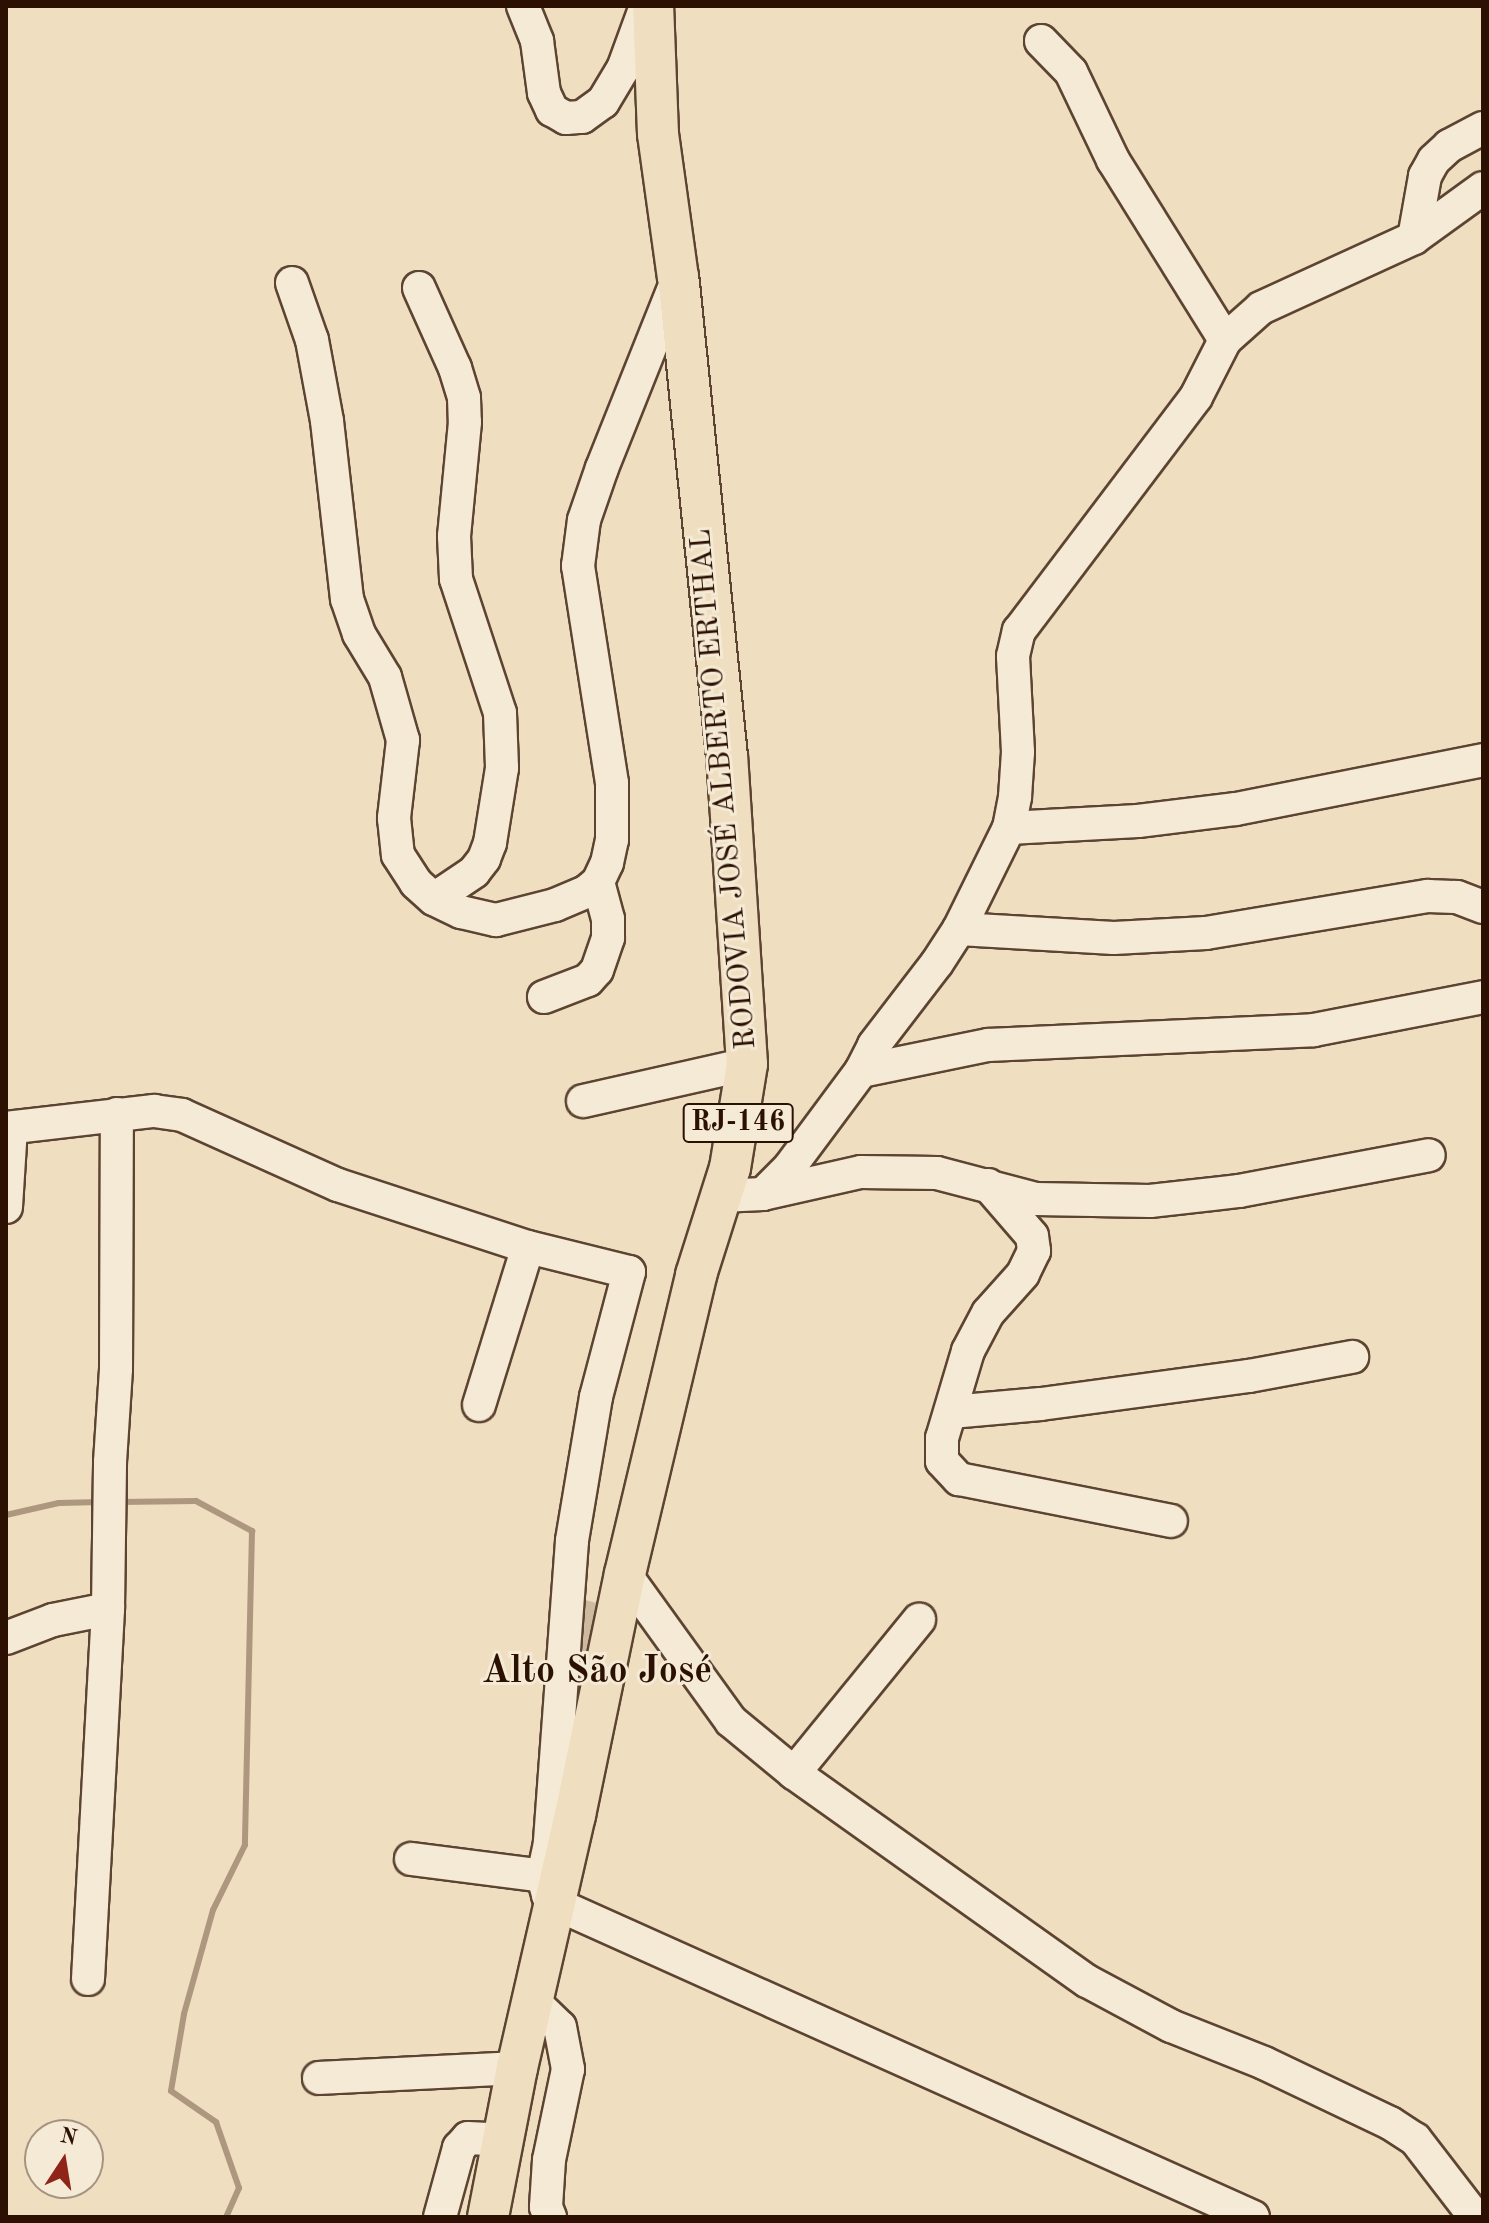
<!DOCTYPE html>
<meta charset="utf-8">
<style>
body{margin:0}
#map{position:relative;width:1489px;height:2223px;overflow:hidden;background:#efdebf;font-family:"Old Standard TT",serif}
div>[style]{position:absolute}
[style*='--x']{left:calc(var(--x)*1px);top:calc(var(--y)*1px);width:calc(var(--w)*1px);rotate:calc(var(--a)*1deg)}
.green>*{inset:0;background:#cebb9f}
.stream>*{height:6px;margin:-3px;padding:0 3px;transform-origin:3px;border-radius:3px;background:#ad987f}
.roads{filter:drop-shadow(2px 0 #5d4432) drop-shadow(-2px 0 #5d4432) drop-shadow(0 2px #5d4432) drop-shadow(0 -2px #5d4432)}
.minor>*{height:32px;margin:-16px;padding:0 16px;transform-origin:16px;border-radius:16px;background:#f5ead5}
.major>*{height:40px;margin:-20px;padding:0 20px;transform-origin:20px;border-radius:20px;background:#efdebf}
span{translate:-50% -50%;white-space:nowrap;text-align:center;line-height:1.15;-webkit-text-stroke:6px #f5ead5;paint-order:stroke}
.shield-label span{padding:2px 6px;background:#f5ead5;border:2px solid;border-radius:6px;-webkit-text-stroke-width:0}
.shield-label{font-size:28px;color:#2c1103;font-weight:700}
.street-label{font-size:30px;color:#2c1103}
.district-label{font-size:38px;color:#2c1103;font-weight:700}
.frame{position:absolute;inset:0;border:8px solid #2c1103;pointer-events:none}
.north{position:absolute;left:24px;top:2119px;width:80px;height:80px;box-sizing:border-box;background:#f5ead5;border:2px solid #a59381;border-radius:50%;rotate:12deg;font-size:22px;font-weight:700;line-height:32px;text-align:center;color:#2c1103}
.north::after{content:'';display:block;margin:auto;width:28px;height:36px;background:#8f2418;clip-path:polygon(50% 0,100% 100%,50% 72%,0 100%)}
</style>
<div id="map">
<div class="green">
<div style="clip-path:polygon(577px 1598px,605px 1605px,559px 1793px)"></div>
</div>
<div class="stream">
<div style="--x:120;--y:1502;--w:76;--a:-0.8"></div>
<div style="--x:196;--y:1501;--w:64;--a:28.2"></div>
<div style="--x:252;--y:1531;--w:314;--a:91.3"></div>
<div style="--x:245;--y:1845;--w:72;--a:116.2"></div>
<div style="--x:213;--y:1910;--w:108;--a:105.6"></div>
<div style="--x:184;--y:2014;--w:78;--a:99.6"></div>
<div style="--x:171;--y:2091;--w:55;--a:34.6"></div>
<div style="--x:216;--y:2122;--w:70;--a:70.8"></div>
<div style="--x:239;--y:2188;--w:32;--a:114"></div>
<div style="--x:6;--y:1515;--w:54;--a:-12.8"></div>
<div style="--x:59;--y:1503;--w:42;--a:-1.4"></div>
</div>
<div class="roads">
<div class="minor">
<div style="--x:523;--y:6;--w:38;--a:68"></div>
<div style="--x:537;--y:41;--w:52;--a:82.3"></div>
<div style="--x:544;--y:93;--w:19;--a:65"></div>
<div style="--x:552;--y:110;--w:16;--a:30"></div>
<div style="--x:566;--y:118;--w:16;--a:-4"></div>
<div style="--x:582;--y:117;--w:26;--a:-36"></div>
<div style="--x:603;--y:102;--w:39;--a:-59"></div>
<div style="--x:623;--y:69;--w:67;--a:-69.9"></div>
<div style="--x:1041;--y:41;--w:43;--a:45.9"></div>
<div style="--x:1071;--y:72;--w:98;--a:64.5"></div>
<div style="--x:1113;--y:160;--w:212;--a:58.1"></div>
<div style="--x:1414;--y:238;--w:63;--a:-79.9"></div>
<div style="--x:1425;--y:176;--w:18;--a:-61"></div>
<div style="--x:1434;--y:160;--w:21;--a:-43"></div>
<div style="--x:1449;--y:146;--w:38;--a:-28"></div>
<div style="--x:292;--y:283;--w:60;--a:70.7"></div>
<div style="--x:312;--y:340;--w:82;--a:79.5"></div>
<div style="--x:327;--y:421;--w:179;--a:83.6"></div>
<div style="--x:347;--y:599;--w:37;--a:71"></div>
<div style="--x:359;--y:634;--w:50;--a:58.8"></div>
<div style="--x:385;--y:677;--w:66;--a:74.1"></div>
<div style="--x:403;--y:740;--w:79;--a:96.6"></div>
<div style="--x:394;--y:818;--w:37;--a:84"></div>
<div style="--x:398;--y:855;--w:33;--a:57"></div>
<div style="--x:416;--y:883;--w:24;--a:42"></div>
<div style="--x:434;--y:899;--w:30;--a:26"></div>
<div style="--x:461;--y:912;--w:36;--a:13"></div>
<div style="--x:496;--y:920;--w:61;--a:-14.3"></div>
<div style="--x:555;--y:905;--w:34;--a:-23"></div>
<div style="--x:586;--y:892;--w:16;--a:-40"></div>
<div style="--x:598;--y:882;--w:21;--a:-65"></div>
<div style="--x:607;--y:863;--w:24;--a:-78"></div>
<div style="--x:612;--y:840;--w:57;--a:-90"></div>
<div style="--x:612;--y:783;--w:220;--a:-98.9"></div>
<div style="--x:578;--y:566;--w:46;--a:-82.6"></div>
<div style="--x:584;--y:520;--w:55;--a:-70.9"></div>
<div style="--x:602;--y:468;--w:205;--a:-68.2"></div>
<div style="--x:419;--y:288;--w:88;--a:65.8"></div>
<div style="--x:455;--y:368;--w:31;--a:73"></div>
<div style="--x:464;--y:398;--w:24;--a:88"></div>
<div style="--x:465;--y:422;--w:115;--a:95.5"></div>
<div style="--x:454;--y:536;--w:43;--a:87.3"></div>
<div style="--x:456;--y:579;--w:141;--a:71.8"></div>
<div style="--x:500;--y:713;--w:55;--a:87.9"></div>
<div style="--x:502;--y:768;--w:76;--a:99.1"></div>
<div style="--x:490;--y:843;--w:17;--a:111"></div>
<div style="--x:484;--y:859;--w:16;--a:128"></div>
<div style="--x:474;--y:872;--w:48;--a:146"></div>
<div style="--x:1009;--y:828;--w:129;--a:-3.1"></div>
<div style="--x:1138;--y:821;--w:99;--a:-7"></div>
<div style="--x:1236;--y:809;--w:252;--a:-11.2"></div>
<div style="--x:959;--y:929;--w:155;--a:3.3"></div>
<div style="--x:1114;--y:938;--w:92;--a:-3.1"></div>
<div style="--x:1206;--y:933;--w:225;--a:-9.5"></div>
<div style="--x:1428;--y:896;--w:29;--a:2"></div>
<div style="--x:1457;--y:897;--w:28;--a:21"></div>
<div style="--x:544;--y:997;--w:47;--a:-21.1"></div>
<div style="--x:588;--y:980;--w:13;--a:-48"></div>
<div style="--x:597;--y:970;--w:34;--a:-71"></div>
<div style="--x:608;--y:938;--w:19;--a:-90"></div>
<div style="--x:608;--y:919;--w:38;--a:-105"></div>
<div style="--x:861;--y:1071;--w:130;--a:-11.6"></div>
<div style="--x:988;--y:1045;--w:326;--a:-2.6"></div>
<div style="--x:1314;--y:1030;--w:172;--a:-11"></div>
<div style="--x:583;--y:1101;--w:168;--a:-12.7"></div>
<div style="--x:6;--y:1128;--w:149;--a:-6.6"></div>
<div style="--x:154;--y:1111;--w:28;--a:8"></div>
<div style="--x:182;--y:1115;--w:171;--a:24.2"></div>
<div style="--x:338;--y:1185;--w:200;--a:18.1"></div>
<div style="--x:528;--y:1247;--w:104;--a:13.9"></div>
<div style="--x:629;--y:1272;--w:129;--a:104.8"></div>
<div style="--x:596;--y:1397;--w:146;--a:99.5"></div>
<div style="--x:572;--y:1541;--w:303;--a:94.2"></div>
<div style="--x:550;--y:1843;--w:34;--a:102"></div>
<div style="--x:543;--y:1876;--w:20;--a:75"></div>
<div style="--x:548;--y:1895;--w:12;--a:48"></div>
<div style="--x:556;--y:1904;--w:764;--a:24.18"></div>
<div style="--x:988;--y:1185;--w:67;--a:49.2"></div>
<div style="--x:1032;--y:1236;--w:15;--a:82"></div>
<div style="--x:1034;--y:1251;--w:25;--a:116"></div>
<div style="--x:1023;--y:1274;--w:52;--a:131.9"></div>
<div style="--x:988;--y:1313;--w:43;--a:117.8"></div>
<div style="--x:968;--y:1351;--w:91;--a:106.6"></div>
<div style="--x:942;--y:1438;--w:23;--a:90"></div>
<div style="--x:942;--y:1461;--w:25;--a:47"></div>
<div style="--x:959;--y:1479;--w:216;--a:11.2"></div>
<div style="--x:763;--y:1194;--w:100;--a:-12.7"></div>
<div style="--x:861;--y:1172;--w:76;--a:0.8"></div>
<div style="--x:937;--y:1173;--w:102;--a:14.7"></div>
<div style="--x:1036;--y:1199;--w:114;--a:1"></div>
<div style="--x:1150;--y:1201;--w:90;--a:-6.4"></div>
<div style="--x:1239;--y:1191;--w:193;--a:-10.7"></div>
<div style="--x:721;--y:1196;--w:42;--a:-2.7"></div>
<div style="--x:763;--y:1194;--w:37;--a:-45"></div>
<div style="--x:789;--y:1168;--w:121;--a:-53.4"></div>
<div style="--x:861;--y:1071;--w:29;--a:-63"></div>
<div style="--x:874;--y:1045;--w:103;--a:-52.5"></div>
<div style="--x:937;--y:963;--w:40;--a:-57.1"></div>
<div style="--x:959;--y:929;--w:113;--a:-63.7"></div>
<div style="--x:1009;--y:828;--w:32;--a:-79"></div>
<div style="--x:1015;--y:797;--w:45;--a:-86.2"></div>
<div style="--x:1018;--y:752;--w:96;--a:-93"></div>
<div style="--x:1013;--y:656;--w:26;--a:-77"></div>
<div style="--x:1019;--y:631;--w:293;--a:-52.9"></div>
<div style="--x:1196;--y:397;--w:64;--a:-63"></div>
<div style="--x:1225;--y:340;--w:48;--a:-41.6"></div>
<div style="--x:1261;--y:308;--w:168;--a:-24.6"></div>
<div style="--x:1414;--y:238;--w:85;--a:-35.9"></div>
<div style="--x:6;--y:1207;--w:79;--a:-86.4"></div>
<div style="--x:479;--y:1405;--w:165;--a:-72.8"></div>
<div style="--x:951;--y:1412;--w:90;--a:-5.1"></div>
<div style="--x:1041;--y:1404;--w:210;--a:-7.7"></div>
<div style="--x:1249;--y:1376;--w:105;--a:-10.5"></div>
<div style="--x:625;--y:1574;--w:181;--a:54.2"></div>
<div style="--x:731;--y:1721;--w:82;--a:39.5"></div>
<div style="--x:794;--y:1773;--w:359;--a:35.4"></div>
<div style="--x:1087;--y:1981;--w:95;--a:28.2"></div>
<div style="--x:1171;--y:2026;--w:100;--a:21.7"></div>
<div style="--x:1264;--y:2063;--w:140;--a:25.5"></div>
<div style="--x:1390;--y:2123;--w:30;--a:33"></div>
<div style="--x:1415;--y:2139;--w:98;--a:52.4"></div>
<div style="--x:6;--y:1638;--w:50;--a:-21"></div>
<div style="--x:53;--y:1620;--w:56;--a:-11.3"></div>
<div style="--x:108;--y:1609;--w:147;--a:-89.2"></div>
<div style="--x:110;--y:1462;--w:93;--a:-86.3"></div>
<div style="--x:116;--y:1369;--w:255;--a:-89.8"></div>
<div style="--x:794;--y:1773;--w:198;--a:-50.8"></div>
<div style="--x:411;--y:1859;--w:133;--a:7.3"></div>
<div style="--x:88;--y:1979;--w:371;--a:-86.9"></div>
<div style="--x:533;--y:2001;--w:37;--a:44"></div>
<div style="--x:560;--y:2027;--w:43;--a:79.2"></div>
<div style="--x:568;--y:2069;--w:93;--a:101.8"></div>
<div style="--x:549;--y:2160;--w:47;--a:93.7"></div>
<div style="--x:546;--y:2207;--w:11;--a:68"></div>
<div style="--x:319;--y:2078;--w:198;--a:-2.9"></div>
<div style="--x:440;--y:2217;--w:72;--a:-74.6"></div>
<div style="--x:459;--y:2148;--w:13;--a:-48"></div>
<div style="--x:468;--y:2138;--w:35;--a:3"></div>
</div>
<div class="major">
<div style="--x:488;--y:2217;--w:152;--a:-79"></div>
<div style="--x:517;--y:2068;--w:260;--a:-77.1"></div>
<div style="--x:575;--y:1815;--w:246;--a:-78.3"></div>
<div style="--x:625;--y:1574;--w:307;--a:-76.6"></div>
<div style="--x:696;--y:1275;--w:112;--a:-72.4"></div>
<div style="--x:730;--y:1168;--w:105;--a:-80.7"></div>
<div style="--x:747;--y:1064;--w:308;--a:-93.7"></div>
<div style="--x:727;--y:757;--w:481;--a:-95.8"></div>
<div style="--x:678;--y:278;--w:145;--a:-97.9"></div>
<div style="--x:658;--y:134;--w:128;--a:-92.2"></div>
</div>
</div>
<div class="shield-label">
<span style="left:738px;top:1123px">RJ-146</span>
</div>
<div class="street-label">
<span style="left:724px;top:789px;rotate:-95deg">RODOVIA JOSÉ ALBERTO ERTHAL</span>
</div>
<div class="district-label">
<span style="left:597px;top:1673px">Alto São José</span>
</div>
<div class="frame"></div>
<div class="north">N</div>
</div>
